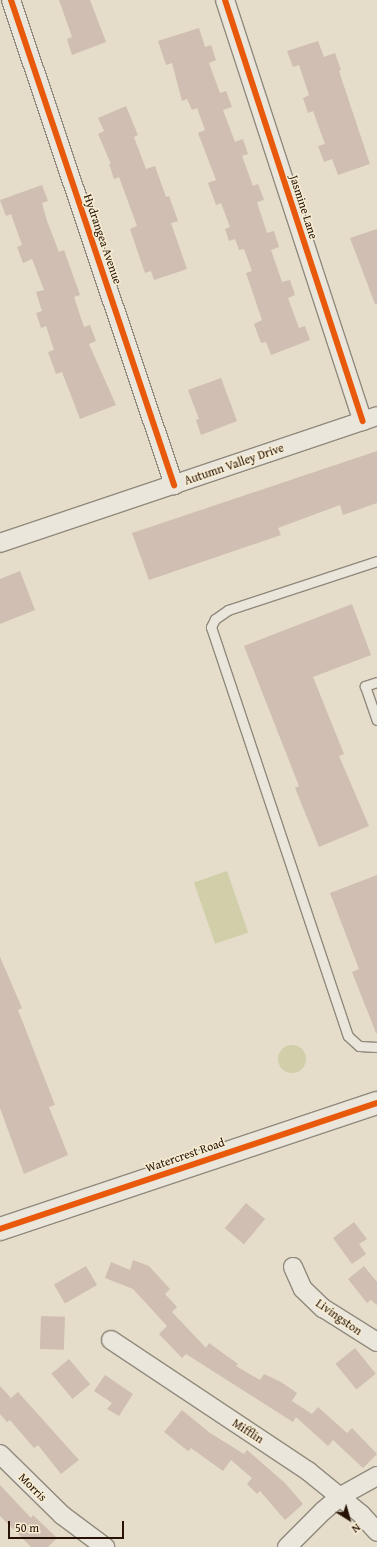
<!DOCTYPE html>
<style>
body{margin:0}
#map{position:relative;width:377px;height:1547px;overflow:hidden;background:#e5ddc9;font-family:"Gentium Book Plus",serif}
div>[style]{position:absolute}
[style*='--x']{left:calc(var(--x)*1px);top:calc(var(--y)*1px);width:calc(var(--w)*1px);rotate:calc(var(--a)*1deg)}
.green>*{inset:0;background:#d0cfa9;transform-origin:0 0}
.round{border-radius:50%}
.building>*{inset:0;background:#cfbeb1;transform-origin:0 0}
.roads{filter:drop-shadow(1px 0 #918a7d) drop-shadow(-1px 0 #918a7d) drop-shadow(0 1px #918a7d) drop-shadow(0 -1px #918a7d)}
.lane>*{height:9px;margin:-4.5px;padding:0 4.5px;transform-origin:4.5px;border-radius:4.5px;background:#eae6dc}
.street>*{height:18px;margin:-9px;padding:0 9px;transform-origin:9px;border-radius:9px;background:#eae6dc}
.secondary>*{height:22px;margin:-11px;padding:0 11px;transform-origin:11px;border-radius:11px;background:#eae6dc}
.cycleway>*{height:6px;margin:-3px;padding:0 3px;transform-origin:3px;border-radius:3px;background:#e8590c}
span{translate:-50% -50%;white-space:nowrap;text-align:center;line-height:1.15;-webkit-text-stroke:3px #f7edd3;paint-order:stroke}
.street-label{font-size:12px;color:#271204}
.north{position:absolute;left:329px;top:1499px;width:40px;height:40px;-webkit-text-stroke:3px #f7edd3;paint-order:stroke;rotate:143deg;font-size:11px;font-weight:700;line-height:16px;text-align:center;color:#271204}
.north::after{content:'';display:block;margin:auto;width:14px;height:18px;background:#271204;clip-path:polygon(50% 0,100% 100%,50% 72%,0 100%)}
.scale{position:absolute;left:8px;top:1521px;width:116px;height:18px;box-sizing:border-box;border:2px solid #271204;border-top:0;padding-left:5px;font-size:12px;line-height:14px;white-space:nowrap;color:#271204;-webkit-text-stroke:3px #f7edd3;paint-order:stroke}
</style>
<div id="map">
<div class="green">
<div style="left:227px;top:871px;width:65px;height:35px;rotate:71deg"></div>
<div class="round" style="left:278px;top:1045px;width:28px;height:28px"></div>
</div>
<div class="building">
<div style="clip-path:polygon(59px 0,90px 0,106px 42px,72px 55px,67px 39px,72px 37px)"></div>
<div style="clip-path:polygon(199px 28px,205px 47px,211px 45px,216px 60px,209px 63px,220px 93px,226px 91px,232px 107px,223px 110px,235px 142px,243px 139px,248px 154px,242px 156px,253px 186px,258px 184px,264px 200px,257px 202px,267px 233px,274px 231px,279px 247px,271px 250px,282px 282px,290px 280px,295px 295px,288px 298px,299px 328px,305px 326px,310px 340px,271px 355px,266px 342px,261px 343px,254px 324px,262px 320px,246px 273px,252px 271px,244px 249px,239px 250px,235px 239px,229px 241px,225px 229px,230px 227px,221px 203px,216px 205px,208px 183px,216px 180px,198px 133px,205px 130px,197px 108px,192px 110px,187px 99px,182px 101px,172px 63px,166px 65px,158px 41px)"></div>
<div style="clip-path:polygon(318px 41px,324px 57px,335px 53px,341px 70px,339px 71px,370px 164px,338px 175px,332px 159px,324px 162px,318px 146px,325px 144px,313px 111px,308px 113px,303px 98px,309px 95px,299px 65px,293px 67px,287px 51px)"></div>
<div style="clip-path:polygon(126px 106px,138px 135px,134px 137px,146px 169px,155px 166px,166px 197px,169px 196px,178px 221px,171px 223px,187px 269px,154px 280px,151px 271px,145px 273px,130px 229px,137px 226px,119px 177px,114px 179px,109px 164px,111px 164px,98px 134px,104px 131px,98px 118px)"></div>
<div style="clip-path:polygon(42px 185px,48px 201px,42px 203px,47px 221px,59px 252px,64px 250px,80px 295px,74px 297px,84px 327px,90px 325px,96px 341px,89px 344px,116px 405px,80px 419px,62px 372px,56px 374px,48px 352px,54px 350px,46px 326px,41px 328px,36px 313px,42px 311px,36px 292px,44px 290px,32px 259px,23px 263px,17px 247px,22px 245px,11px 214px,6px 216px,0 200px)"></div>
<div style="clip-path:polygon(377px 229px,377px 304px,375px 304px,350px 238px)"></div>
<div style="clip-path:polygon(221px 378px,237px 421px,201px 435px,196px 420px,199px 419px,188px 390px)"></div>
<div style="clip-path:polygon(377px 451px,377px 503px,343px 515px,340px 505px,278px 528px,281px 535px,149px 580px,132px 533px)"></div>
<div style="clip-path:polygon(20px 571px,35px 610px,0 624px,0 579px)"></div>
<div style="clip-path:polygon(352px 604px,371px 655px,313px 677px,344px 754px,339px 756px,369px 826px,319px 847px,295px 788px,299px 786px,244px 646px)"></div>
<div style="clip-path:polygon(377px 875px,377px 1033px,376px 1033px,352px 972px,359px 969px,330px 893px)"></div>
<div style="clip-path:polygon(0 957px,22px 1008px,18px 1010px,55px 1105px,49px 1107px,68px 1155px,24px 1174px,0 1108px)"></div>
<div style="left:246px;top:1203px;width:25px;height:33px;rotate:40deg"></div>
<div style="clip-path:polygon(354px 1222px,367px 1239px,359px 1244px,366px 1254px,352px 1264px,333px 1238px)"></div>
<div style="clip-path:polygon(133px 1260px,149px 1266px,170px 1289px,165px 1294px,177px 1307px,172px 1312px,206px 1348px,209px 1343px,238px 1364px,236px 1366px,260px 1380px,264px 1374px,281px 1382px,297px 1393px,292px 1401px,312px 1414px,318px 1407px,347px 1433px,352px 1428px,377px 1454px,363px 1468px,333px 1440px,328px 1446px,296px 1417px,293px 1422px,186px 1354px,182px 1358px,159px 1334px,167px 1326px,133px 1289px,105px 1278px,111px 1262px,130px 1270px)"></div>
<div style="left:86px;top:1266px;width:22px;height:37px;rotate:60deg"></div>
<div style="clip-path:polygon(364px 1266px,377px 1282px,377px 1305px,371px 1300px,367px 1303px,348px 1279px)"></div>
<div style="left:41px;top:1316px;width:24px;height:33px;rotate:2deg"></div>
<div style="left:355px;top:1348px;width:33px;height:25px;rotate:51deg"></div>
<div style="left:69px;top:1359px;width:33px;height:23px;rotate:50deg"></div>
<div style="clip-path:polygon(105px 1375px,133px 1394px,119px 1416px,107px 1409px,112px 1403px,94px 1391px)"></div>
<div style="clip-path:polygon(0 1386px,11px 1398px,18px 1392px,79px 1460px,61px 1474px,38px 1445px,34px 1448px,10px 1420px,7px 1422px,0 1414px)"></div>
<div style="clip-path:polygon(182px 1410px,210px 1433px,244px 1454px,247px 1450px,285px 1483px,303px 1504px,285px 1520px,260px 1491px,257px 1494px,247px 1484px,252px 1478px,231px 1460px,223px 1471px,191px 1448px,188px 1451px,164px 1432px)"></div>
<div style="clip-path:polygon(0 1485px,31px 1518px,33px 1515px,57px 1538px,48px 1547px,31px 1547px,0 1516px)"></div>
</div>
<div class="roads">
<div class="lane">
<div style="--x:377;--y:561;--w:157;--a:161.8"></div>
<div style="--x:228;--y:610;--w:16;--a:145"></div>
<div style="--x:215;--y:619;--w:9;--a:117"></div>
<div style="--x:211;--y:627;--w:431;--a:71.5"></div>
<div style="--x:348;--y:1036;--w:15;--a:42"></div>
<div style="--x:359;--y:1046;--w:18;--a:3"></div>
<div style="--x:377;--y:682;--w:13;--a:162"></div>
<div style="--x:365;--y:686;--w:36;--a:71"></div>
</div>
<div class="street">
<div style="--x:11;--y:0;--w:512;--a:71.42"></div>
<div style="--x:225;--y:0;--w:443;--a:71.9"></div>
<div style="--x:0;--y:543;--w:398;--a:-18.6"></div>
<div style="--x:293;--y:1267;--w:24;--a:66"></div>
<div style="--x:303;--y:1289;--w:28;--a:44"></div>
<div style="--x:323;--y:1308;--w:64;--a:32.2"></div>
<div style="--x:111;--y:1340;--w:237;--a:33.6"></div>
<div style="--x:308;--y:1471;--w:68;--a:39.1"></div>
<div style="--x:361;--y:1514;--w:24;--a:48"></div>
<div style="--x:0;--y:1454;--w:87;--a:44.5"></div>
<div style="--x:62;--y:1515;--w:54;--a:36.7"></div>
<div style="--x:287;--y:1547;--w:51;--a:-45"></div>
<div style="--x:323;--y:1511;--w:23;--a:-40"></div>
<div style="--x:341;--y:1496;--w:41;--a:-29.1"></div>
</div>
<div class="secondary">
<div style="--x:0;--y:1229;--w:397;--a:-18.5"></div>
</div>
</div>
<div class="cycleway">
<div style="--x:11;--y:0;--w:512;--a:71.42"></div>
<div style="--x:225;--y:0;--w:443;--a:71.9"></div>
<div style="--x:0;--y:1229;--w:397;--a:-18.5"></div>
</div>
<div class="street-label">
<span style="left:304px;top:207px;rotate:72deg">Jasmine Lane</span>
<span style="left:103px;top:239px;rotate:71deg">Hydrangea Avenue</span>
<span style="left:234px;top:464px;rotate:-19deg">Autumn Valley Drive</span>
<span style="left:185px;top:1155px;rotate:-19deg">Watercrest Road</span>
<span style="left:339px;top:1317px;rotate:35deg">Livingston</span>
<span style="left:248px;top:1431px;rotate:33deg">Mifflin</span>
<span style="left:33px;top:1487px;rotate:45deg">Morris</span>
</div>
<div class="north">N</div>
<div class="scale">50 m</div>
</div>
